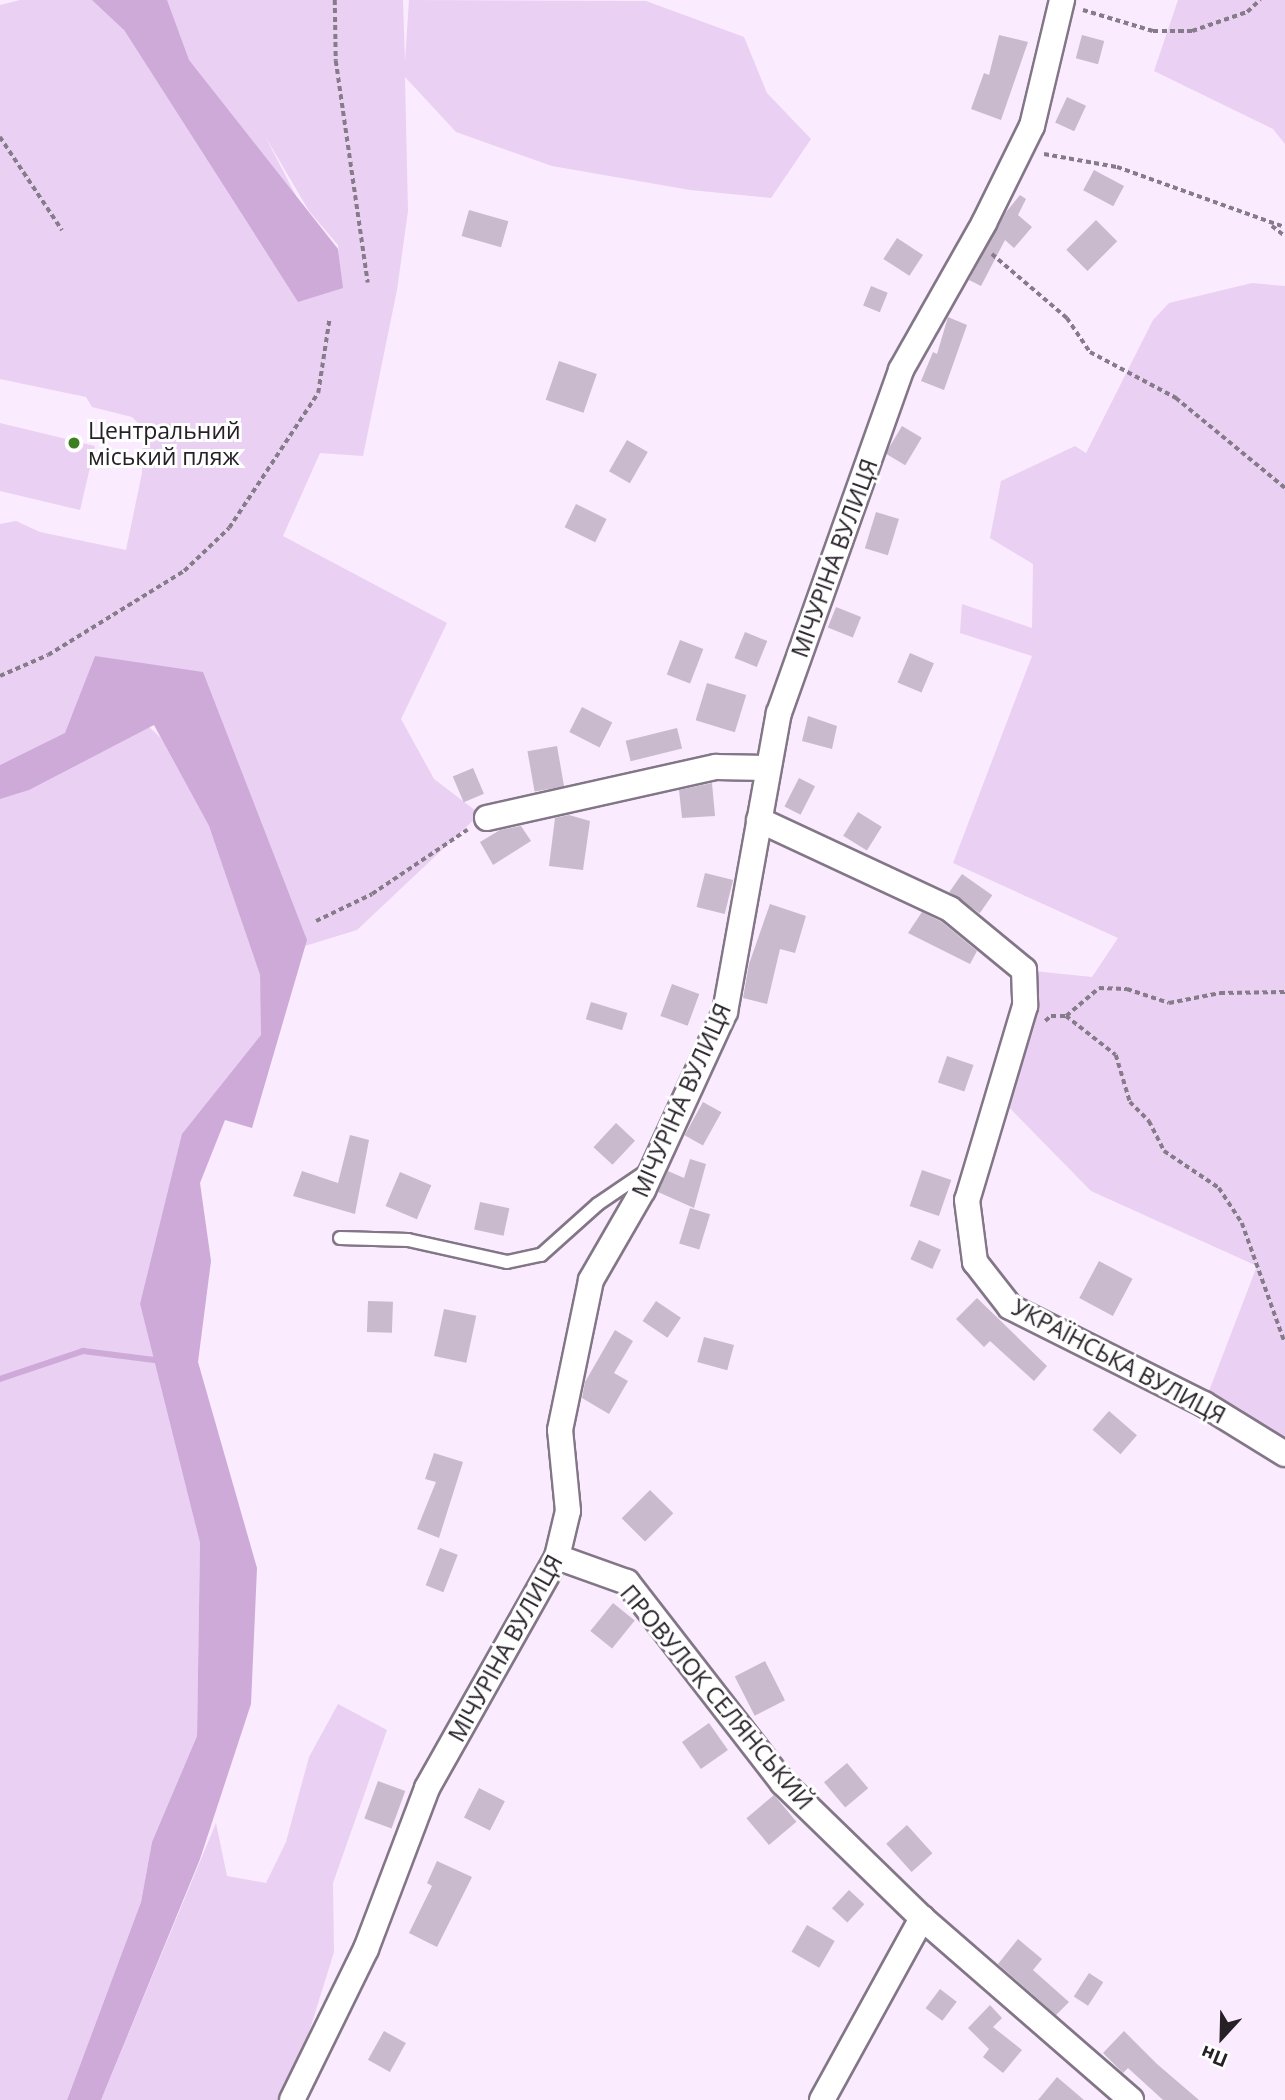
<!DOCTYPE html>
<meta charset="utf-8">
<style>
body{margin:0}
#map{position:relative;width:1285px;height:2100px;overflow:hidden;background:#faebfe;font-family:"Open Sans",sans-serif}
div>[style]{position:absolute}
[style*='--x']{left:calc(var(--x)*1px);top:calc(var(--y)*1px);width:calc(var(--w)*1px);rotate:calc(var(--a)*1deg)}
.green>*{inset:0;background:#ead0f3}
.water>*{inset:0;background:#ceaad9}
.stream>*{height:6px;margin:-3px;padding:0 3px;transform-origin:3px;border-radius:3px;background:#ceaad9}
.building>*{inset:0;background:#c9bbcd;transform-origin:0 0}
.path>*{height:3.5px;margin-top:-1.75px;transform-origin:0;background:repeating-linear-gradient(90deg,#867c89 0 5px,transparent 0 8.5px)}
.roads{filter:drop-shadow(2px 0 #837787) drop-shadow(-2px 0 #837787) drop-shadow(0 2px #837787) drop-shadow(0 -2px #837787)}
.lane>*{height:12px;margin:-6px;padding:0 6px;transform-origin:6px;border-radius:6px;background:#fff}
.street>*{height:24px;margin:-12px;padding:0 12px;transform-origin:12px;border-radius:12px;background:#fff}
.dots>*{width:19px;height:19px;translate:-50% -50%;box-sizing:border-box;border:4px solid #fff;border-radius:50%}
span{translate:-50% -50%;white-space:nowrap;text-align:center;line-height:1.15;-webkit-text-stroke:6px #fff;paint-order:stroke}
.poi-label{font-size:23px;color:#262027}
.left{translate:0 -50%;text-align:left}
.street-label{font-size:23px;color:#262027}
.north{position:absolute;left:1187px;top:2002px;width:70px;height:70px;-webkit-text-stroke:5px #fff;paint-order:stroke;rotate:202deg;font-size:19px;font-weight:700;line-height:28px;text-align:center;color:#262027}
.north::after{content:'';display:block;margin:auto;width:24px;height:32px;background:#262027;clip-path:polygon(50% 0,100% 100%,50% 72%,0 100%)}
</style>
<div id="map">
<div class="green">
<div style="clip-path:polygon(20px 0,96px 0,124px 30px,273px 263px,342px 288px,338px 245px,309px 211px,265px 136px,310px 223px,187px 64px,163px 0,403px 0,405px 62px,409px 0,646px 1px,744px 37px,767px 93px,811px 139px,771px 198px,690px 190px,552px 166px,456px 132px,405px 77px,408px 211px,397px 290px,363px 456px,320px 453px,283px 536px,447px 623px,401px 719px,434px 779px,480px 814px,357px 930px,305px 946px,281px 881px,253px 832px,95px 656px,66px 734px,0 765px,0 524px,16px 521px,40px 532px,126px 550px,142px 473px,143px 428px,132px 417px,92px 407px,86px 397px,0 379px,0 5px)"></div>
<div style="clip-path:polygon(1178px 0,1285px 0,1285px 144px,1273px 129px,1154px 71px)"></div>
<div style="clip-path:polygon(1252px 283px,1285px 286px,1285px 1454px,1204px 1404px,1257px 1266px,1091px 1191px,998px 1096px,1024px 970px,1092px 977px,1118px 938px,953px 863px,1032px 656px,960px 633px,962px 604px,1032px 628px,1033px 564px,990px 538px,1001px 481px,1075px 446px,1086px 453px,1153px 320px,1169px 303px)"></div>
<div style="clip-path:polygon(0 423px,95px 446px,80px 510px,0 491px)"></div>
<div style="clip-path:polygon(149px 727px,161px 738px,209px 826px,260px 975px,263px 1039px,229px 1076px,140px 1304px,200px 1543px,197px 1736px,152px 1842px,141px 1902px,67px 2100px,0 2100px,0 797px)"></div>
<div style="clip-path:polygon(338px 1704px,387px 1730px,333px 1883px,334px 1952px,288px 2100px,101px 2100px,216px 1823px,227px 1876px,266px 1883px,286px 1842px,309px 1757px)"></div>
</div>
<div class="water">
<div style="clip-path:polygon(92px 0,167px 0,189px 60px,338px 249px,343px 288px,298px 302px,124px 30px)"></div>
<div style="clip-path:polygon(95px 656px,203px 672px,307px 940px,252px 1128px,225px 1120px,200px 1183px,211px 1261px,198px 1362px,257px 1568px,251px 1704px,200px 1859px,101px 2100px,67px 2100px,141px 1902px,152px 1842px,197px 1736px,200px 1543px,140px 1304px,182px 1134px,261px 1035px,260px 975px,225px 873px,209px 826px,154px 725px,29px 790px,0 799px,0 765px,65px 733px)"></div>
</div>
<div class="stream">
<div style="--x:0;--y:1379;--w:88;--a:-18.6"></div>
<div style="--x:83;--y:1351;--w:72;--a:7.2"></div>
</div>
<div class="building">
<div style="clip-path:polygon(999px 35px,1028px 42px,1001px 120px,971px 109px,984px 73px,989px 75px)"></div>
<div style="left:1082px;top:35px;width:23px;height:24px;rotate:15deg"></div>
<div style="left:1067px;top:97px;width:21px;height:28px;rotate:25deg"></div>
<div style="left:1094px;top:170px;width:34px;height:23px;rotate:28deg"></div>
<div style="clip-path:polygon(1020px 195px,1026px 199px,1018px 215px,1032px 227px,1014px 248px,1005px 240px,981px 286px,969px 280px,1006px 212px)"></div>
<div style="left:469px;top:210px;width:41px;height:27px;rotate:16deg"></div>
<div style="left:1096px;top:220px;width:30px;height:42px;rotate:45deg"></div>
<div style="left:897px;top:238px;width:31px;height:25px;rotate:33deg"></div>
<div style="left:871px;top:286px;width:18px;height:21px;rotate:22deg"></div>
<div style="clip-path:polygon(948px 317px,967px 325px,944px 390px,921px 381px,933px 352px,937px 354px)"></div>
<div style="left:559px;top:361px;width:40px;height:41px;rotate:19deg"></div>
<div style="left:902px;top:426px;width:23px;height:32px;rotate:31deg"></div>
<div style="left:627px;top:440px;width:24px;height:36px;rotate:30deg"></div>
<div style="left:576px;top:504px;width:34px;height:26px;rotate:26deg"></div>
<div style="left:876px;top:512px;width:24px;height:38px;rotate:17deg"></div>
<div style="left:836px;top:607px;width:27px;height:22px;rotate:22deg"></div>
<div style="left:745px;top:632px;width:24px;height:28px;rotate:22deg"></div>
<div style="left:680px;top:640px;width:25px;height:37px;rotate:21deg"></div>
<div style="left:910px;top:653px;width:26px;height:32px;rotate:23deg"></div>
<div style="left:707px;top:683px;width:41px;height:39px;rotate:17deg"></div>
<div style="left:582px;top:707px;width:34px;height:28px;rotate:27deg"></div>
<div style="clip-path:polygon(808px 716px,837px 726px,832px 749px,802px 741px)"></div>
<div style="left:677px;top:728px;width:21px;height:53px;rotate:76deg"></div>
<div style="left:557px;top:746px;width:41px;height:30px;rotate:80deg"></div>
<div style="left:473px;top:768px;width:28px;height:22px;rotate:67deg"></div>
<div style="left:799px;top:778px;width:18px;height:32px;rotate:27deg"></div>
<div style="clip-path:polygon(712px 783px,715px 816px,682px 818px,679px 790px)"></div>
<div style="left:858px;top:812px;width:28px;height:28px;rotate:32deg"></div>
<div style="clip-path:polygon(569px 815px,590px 821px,583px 870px,549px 866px,555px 818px)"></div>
<div style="clip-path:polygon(521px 826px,531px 841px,493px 865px,480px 842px,500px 830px)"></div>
<div style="left:705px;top:873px;width:29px;height:35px;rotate:14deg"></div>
<div style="left:962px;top:874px;width:37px;height:22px;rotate:35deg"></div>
<div style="clip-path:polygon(770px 904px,806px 916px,795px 953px,780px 949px,767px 1004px,743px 998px,749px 964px)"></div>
<div style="clip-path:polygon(922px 912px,942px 922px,977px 951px,970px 964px,908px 933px)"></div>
<div style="left:672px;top:984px;width:29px;height:34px;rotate:20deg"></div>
<div style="left:591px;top:1002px;width:38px;height:18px;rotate:17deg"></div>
<div style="left:947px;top:1056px;width:28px;height:28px;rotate:19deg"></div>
<div style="left:703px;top:1102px;width:21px;height:38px;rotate:29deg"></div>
<div style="left:616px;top:1123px;width:26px;height:33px;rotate:43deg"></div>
<div style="clip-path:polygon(350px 1135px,369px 1140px,355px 1214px,293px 1196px,302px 1171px,338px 1183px)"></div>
<div style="clip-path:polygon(690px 1159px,706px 1164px,694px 1208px,658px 1192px,668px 1171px,684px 1178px)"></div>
<div style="left:922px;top:1170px;width:31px;height:38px;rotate:19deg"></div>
<div style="left:400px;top:1172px;width:34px;height:37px;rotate:23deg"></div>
<div style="left:480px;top:1202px;width:30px;height:28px;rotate:12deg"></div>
<div style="left:690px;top:1208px;width:21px;height:37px;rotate:17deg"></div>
<div style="left:919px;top:1240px;width:24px;height:21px;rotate:24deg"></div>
<div style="left:1099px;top:1261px;width:38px;height:42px;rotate:28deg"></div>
<div style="clip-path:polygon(977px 1298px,1047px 1366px,1034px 1381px,990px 1341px,984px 1347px,956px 1319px)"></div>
<div style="left:368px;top:1301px;width:25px;height:31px;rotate:2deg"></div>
<div style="left:656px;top:1301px;width:30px;height:24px;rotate:34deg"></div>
<div style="left:444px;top:1309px;width:33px;height:48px;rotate:12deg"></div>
<div style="clip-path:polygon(615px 1330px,633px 1341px,614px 1373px,628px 1381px,609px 1414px,582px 1398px,585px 1382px)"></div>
<div style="left:704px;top:1337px;width:31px;height:26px;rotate:15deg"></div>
<div style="left:1109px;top:1411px;width:37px;height:25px;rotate:41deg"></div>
<div style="clip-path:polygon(434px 1453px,463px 1462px,439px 1538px,417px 1529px,436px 1482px,425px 1479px)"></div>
<div style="left:650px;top:1490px;width:33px;height:40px;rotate:45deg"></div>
<div style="left:440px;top:1548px;width:19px;height:40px;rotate:21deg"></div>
<div style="left:613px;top:1603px;width:28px;height:36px;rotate:39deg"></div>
<div style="left:765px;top:1661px;width:44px;height:34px;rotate:63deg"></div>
<div style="left:709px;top:1723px;width:33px;height:33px;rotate:55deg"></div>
<div style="left:847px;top:1763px;width:33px;height:30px;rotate:50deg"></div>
<div style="left:378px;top:1781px;width:29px;height:40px;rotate:20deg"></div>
<div style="left:479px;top:1788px;width:29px;height:33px;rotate:27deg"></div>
<div style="left:774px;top:1795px;width:35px;height:36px;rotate:50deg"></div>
<div style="left:907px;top:1825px;width:38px;height:28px;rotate:48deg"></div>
<div style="clip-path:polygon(437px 1861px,472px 1877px,437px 1947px,409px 1933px,432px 1886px,427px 1883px)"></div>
<div style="left:849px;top:1890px;width:21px;height:25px;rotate:43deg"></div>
<div style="left:807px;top:1925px;width:32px;height:31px;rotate:30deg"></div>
<div style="clip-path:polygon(1018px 1939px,1042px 1959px,1033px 1970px,1069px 2002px,1056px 2015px,998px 1964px)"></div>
<div style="left:1089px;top:1973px;width:17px;height:28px;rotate:33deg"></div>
<div style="left:940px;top:1989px;width:21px;height:24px;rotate:37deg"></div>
<div style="clip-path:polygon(990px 2005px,1002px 2018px,993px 2027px,1022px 2050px,1003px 2073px,983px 2057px,989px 2049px,968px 2028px)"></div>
<div style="left:384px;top:2031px;width:25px;height:33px;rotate:29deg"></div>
<div style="clip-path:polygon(1124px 2031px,1157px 2064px,1199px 2100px,1163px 2100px,1128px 2068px,1123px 2073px,1103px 2053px)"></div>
<div style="clip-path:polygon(1057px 2077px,1084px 2100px,1038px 2100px)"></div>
</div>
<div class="path">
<div style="--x:335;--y:0;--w:61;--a:89.1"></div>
<div style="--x:336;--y:61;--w:224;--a:81.8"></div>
<div style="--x:1083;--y:10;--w:73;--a:16.7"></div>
<div style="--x:1153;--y:31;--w:39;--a:0"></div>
<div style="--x:1192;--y:31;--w:58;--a:-19.1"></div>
<div style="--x:1247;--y:12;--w:18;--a:-43"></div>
<div style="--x:0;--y:137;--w:112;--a:56.3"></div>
<div style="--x:1044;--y:154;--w:74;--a:10.1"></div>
<div style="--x:1117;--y:167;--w:178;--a:19.7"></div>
<div style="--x:1272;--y:226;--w:16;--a:38"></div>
<div style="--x:992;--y:254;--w:99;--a:40.5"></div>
<div style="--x:1067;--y:318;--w:41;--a:55.9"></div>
<div style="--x:1090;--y:352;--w:98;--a:28.1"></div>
<div style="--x:1176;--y:398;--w:141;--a:39.5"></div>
<div style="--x:0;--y:676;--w:52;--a:-23.6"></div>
<div style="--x:48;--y:655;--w:160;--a:-31.7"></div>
<div style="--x:184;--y:571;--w:62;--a:-43.7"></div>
<div style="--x:229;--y:528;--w:162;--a:-56.6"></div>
<div style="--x:318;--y:393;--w:73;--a:-81.3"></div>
<div style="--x:316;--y:921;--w:62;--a:-25.7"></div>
<div style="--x:372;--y:894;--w:115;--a:-34"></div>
<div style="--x:1066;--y:1016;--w:43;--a:-40.3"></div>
<div style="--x:1099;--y:988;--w:28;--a:2"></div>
<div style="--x:1127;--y:989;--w:44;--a:18.4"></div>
<div style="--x:1169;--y:1003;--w:52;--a:-11.1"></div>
<div style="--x:1220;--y:993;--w:65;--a:-0.9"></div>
<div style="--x:1045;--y:1021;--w:8;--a:-40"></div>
<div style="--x:1051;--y:1016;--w:15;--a:0"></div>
<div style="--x:1066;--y:1016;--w:63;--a:38"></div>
<div style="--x:1116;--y:1055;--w:49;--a:73.4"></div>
<div style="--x:1130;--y:1102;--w:27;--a:45"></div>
<div style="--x:1149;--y:1121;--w:34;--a:63"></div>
<div style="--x:1164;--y:1151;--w:66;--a:33.9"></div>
<div style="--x:1219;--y:1188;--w:42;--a:56.7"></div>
<div style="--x:1242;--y:1223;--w:127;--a:70.3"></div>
</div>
<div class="roads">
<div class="lane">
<div style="--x:340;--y:1238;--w:68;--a:1.7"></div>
<div style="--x:408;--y:1240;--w:101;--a:12.5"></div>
<div style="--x:507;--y:1262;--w:35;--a:-12"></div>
<div style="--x:541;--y:1255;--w:76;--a:-41.8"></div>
<div style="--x:598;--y:1204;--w:60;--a:-34.2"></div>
</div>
<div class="street">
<div style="--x:487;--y:818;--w:235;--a:-12.6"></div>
<div style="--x:716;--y:767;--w:51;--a:1.1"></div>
<div style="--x:759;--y:820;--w:211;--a:25"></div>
<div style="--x:950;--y:909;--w:96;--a:39.5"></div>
<div style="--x:1024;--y:970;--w:36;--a:88"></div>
<div style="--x:1025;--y:1006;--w:202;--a:106.6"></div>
<div style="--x:967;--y:1200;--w:63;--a:82.6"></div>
<div style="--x:975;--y:1262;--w:57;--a:52.1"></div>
<div style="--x:1010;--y:1307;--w:217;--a:26.6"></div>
<div style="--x:1204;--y:1404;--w:95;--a:31.7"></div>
<div style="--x:557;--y:1557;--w:74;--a:19.7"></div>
<div style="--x:627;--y:1582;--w:254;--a:52.2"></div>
<div style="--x:783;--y:1783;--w:194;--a:44.2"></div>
<div style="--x:922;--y:1918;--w:277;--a:41"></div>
<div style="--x:292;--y:2100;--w:168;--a:-63.9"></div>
<div style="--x:366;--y:1949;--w:172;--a:-69.2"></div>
<div style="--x:427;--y:1788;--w:265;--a:-60.6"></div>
<div style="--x:557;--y:1557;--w:47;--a:-76.6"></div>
<div style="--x:568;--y:1511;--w:81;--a:-95.6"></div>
<div style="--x:560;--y:1430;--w:153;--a:-78.3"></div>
<div style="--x:591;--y:1280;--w:104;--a:-60"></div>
<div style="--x:643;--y:1190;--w:196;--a:-65.3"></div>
<div style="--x:725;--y:1012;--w:304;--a:-79.8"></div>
<div style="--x:779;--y:713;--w:364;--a:-70.4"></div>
<div style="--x:901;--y:370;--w:169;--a:-60.5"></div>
<div style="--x:984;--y:223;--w:108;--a:-63.7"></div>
<div style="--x:1032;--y:126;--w:130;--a:-76.6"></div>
<div style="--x:822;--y:2100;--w:208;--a:-61.2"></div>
</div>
</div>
<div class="dots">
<div style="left:74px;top:443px;background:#3d7e1f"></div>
</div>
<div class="poi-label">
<span class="left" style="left:88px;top:443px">Центральний<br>міський пляж</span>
</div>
<div class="street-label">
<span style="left:834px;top:558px;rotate:-70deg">МІЧУРІНА ВУЛИЦЯ</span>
<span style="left:681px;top:1100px;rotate:-66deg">МІЧУРІНА ВУЛИЦЯ</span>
<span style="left:1119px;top:1361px;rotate:28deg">УКРАЇНСЬКА ВУЛИЦЯ</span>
<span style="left:505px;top:1648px;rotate:-61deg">МІЧУРІНА ВУЛИЦЯ</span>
<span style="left:717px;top:1697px;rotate:50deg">ПРОВУЛОК СЕЛЯНСЬКИЙ</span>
</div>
<div class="north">Пн</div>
</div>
